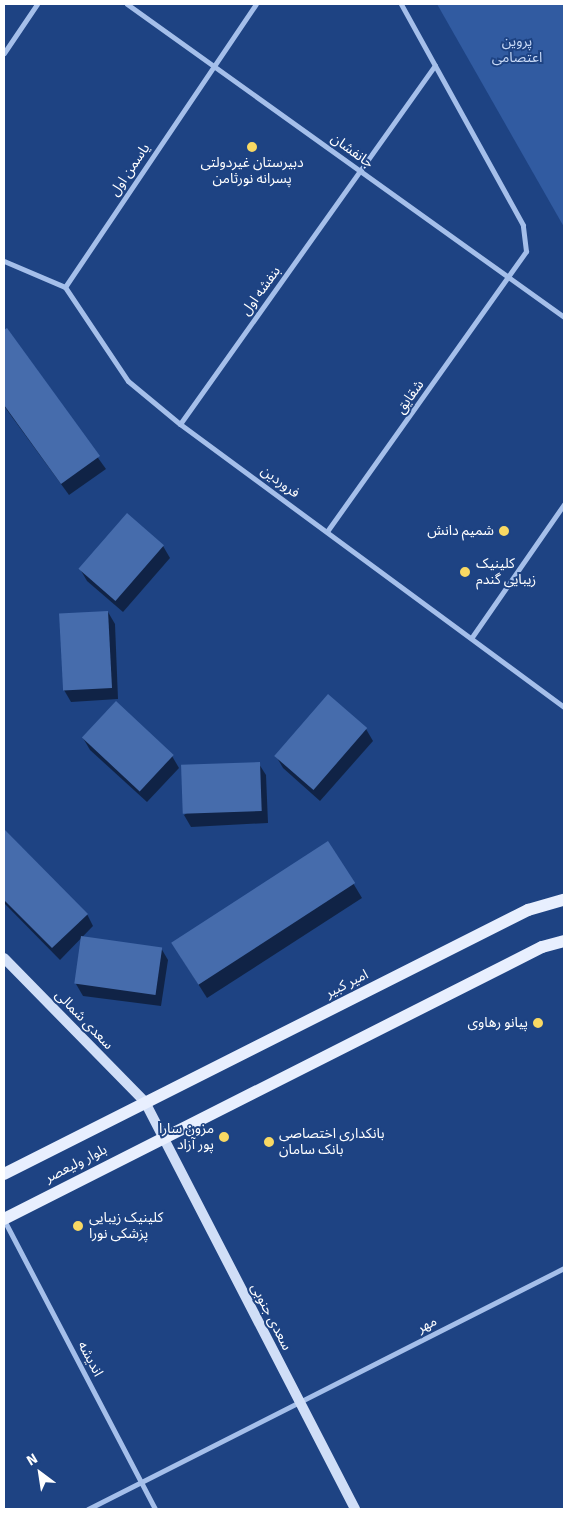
<!DOCTYPE html>
<meta charset="utf-8">
<style>
body{margin:0}
#map{position:relative;width:568px;height:1513px;overflow:hidden;background:#1e4383;font-family:Signika,"Noto Sans Arabic",sans-serif}
div>[style]{position:absolute}
[style*='--x']{left:calc(var(--x)*1px);top:calc(var(--y)*1px);width:calc(var(--w)*1px);rotate:calc(var(--a)*1deg)}
.green>*{inset:0;background:#315ba1}
.shadow>*{inset:0;background:#0007}
.building>*{inset:0;background:#466cac;transform-origin:0 0}
.minor>*{height:5px;margin:-2.5px;padding:0 2.5px;transform-origin:2.5px;border-radius:2.5px;background:#a5bfea}
.secondary>*{height:10px;margin:-5px;padding:0 5px;transform-origin:5px;border-radius:5px;background:#d0def7}
.primary>*{height:12px;margin:-6px;padding:0 6px;transform-origin:6px;border-radius:6px;background:#e8effe}
.dots>*{width:14px;height:14px;translate:-50% -50%;box-sizing:border-box;border:2px solid #1e4383;border-radius:50%}
span{translate:-50% -50%;white-space:nowrap;text-align:center;line-height:1.15;-webkit-text-stroke:4px #1e4383;paint-order:stroke}
.park-label{font-size:14px;color:#c9daf7}
.street-label{font-size:14px;color:#fff}
.poi-label{font-size:14px;color:#fff}
.right{translate:-100% -50%;text-align:right}
.left{translate:0 -50%;text-align:left}
.frame{position:absolute;inset:0;border:5px solid #fff;pointer-events:none}
.north{position:absolute;left:15px;top:1448px;width:50px;height:50px;-webkit-text-stroke:4px #1e4383;paint-order:stroke;rotate:329deg;font-size:14px;font-weight:700;line-height:20px;text-align:center;color:#fff}
.north::after{content:'';display:block;margin:auto;width:18px;height:22px;background:#fff;clip-path:polygon(50% 0,100% 100%,50% 72%,0 100%)}
</style>
<div id="map">
<div class="green">
<div style="clip-path:polygon(438px 4px,564px 4px,564px 227px,437px 4px)"></div>
</div>
<div class="shadow">
<div style="clip-path:polygon(6px 330px,106px 469px,69px 495px,4px 406px,4px 332px)"></div>
<div style="clip-path:polygon(163px 546px,170px 558px,123px 612px,87px 581px,80px 569px)"></div>
<div style="clip-path:polygon(108px 612px,115px 624px,118px 699px,71px 702px,64px 690px)"></div>
<div style="clip-path:polygon(328px 696px,366px 729px,373px 741px,320px 801px,283px 768px,276px 756px)"></div>
<div style="clip-path:polygon(116px 703px,172px 756px,179px 768px,147px 802px,90px 750px,83px 738px)"></div>
<div style="clip-path:polygon(259px 764px,266px 775px,268px 823px,191px 827px,184px 815px)"></div>
<div style="clip-path:polygon(4px 830px,87px 914px,93px 926px,60px 960px,4px 903px)"></div>
<div style="clip-path:polygon(353px 883px,362px 898px,207px 998px,181px 957px)"></div>
<div style="clip-path:polygon(161px 948px,168px 960px,161px 1006px,83px 996px,76px 984px)"></div>
</div>
<div class="building">
<div style="clip-path:polygon(7px 328px,100px 456px,61px 484px,4px 405px,4px 330px)"></div>
<div style="left:127px;top:513px;width:49px;height:74px;rotate:41deg"></div>
<div style="left:108px;top:611px;width:77px;height:49px;rotate:87deg"></div>
<div style="left:328px;top:694px;width:52px;height:82px;rotate:41deg"></div>
<div style="left:116px;top:701px;width:79px;height:50px;rotate:43deg"></div>
<div style="left:260px;top:762px;width:49px;height:79px;rotate:88deg"></div>
<div style="clip-path:polygon(4px 829px,88px 914px,52px 948px,4px 900px)"></div>
<div style="left:328px;top:841px;width:50px;height:187px;rotate:57deg"></div>
<div style="left:81px;top:936px;width:82px;height:48px;rotate:8deg"></div>
</div>
<div class="minor">
<div style="--x:127;--y:4;--w:538;--a:35.61"></div>
<div style="--x:4;--y:53;--w:59;--a:-56"></div>
<div style="--x:4;--y:261;--w:66;--a:23.1"></div>
<div style="--x:65;--y:287;--w:113;--a:56.2"></div>
<div style="--x:128;--y:381;--w:67;--a:39.6"></div>
<div style="--x:180;--y:424;--w:477;--a:36.4"></div>
<div style="--x:65;--y:287;--w:341;--a:-56"></div>
<div style="--x:180;--y:424;--w:440;--a:-54.6"></div>
<div style="--x:328;--y:530;--w:342;--a:-54.6"></div>
<div style="--x:526;--y:251;--w:26;--a:-97"></div>
<div style="--x:523;--y:225;--w:252;--a:-118.9"></div>
<div style="--x:472;--y:637;--w:162;--a:-55.3"></div>
<div style="--x:4;--y:1220;--w:326;--a:62.4"></div>
<div style="--x:88;--y:1509;--w:534;--a:-26.85"></div>
</div>
<div class="secondary">
<div style="--x:4;--y:958;--w:202;--a:45.6"></div>
<div style="--x:145;--y:1102;--w:458;--a:62.7"></div>
</div>
<div class="primary">
<div style="--x:4;--y:1174;--w:587;--a:-26.74"></div>
<div style="--x:528;--y:910;--w:37;--a:-16"></div>
<div style="--x:4;--y:1219;--w:603;--a:-26.82"></div>
<div style="--x:542;--y:947;--w:23;--a:-15"></div>
</div>
<div class="dots">
<div style="left:252px;top:147px;background:#f9d963"></div>
<div style="left:504px;top:531px;background:#f9d963"></div>
<div style="left:465px;top:572px;background:#f9d963"></div>
<div style="left:538px;top:1023px;background:#f9d963"></div>
<div style="left:224px;top:1137px;background:#f9d963"></div>
<div style="left:269px;top:1142px;background:#f9d963"></div>
<div style="left:78px;top:1226px;background:#f9d963"></div>
</div>
<div class="park-label">
<span style="left:517px;top:50px">پروین<br>اعتصامى</span>
</div>
<div class="street-label">
<span style="left:352px;top:151px;rotate:36deg">جانفشان</span>
<span style="left:130px;top:170px;rotate:-56deg">یاسمن اول</span>
<span style="left:261px;top:291px;rotate:-54deg">بنفشه اول</span>
<span style="left:410px;top:397px;rotate:-54deg">شقایق</span>
<span style="left:280px;top:482px;rotate:36deg">فروردین</span>
<span style="left:347px;top:984px;rotate:-27deg">امیر کبیر</span>
<span style="left:84px;top:1020px;rotate:46deg">سعدى شمالى</span>
<span style="left:76px;top:1164px;rotate:-27deg">بلوار ولیعصر</span>
<span style="left:271px;top:1317px;rotate:63deg">سعدى جنوبی</span>
<span style="left:427px;top:1325px;rotate:-27deg">مهر</span>
<span style="left:90px;top:1359px;rotate:62deg">اندیشه</span>
</div>
<div class="poi-label">
<span style="left:252px;top:171px">دبیرستان غیردولتی<br>پسرانه نورثامن</span>
<span class="right" style="left:494px;top:531px">شمیم دانش</span>
<span class="left" style="left:476px;top:572px">کلینیک<br>زیبایی گندم</span>
<span class="right" style="left:528px;top:1023px">پیانو رهاوی</span>
<span class="right" style="left:214px;top:1137px">مزون سارا<br>پور آزاد</span>
<span class="left" style="left:279px;top:1142px">بانکداری اختصاصی<br>بانک سامان</span>
<span class="left" style="left:89px;top:1226px">کلینیک زیبایی<br>پزشکی نورا</span>
</div>
<div class="frame"></div>
<div class="north">N</div>
</div>
